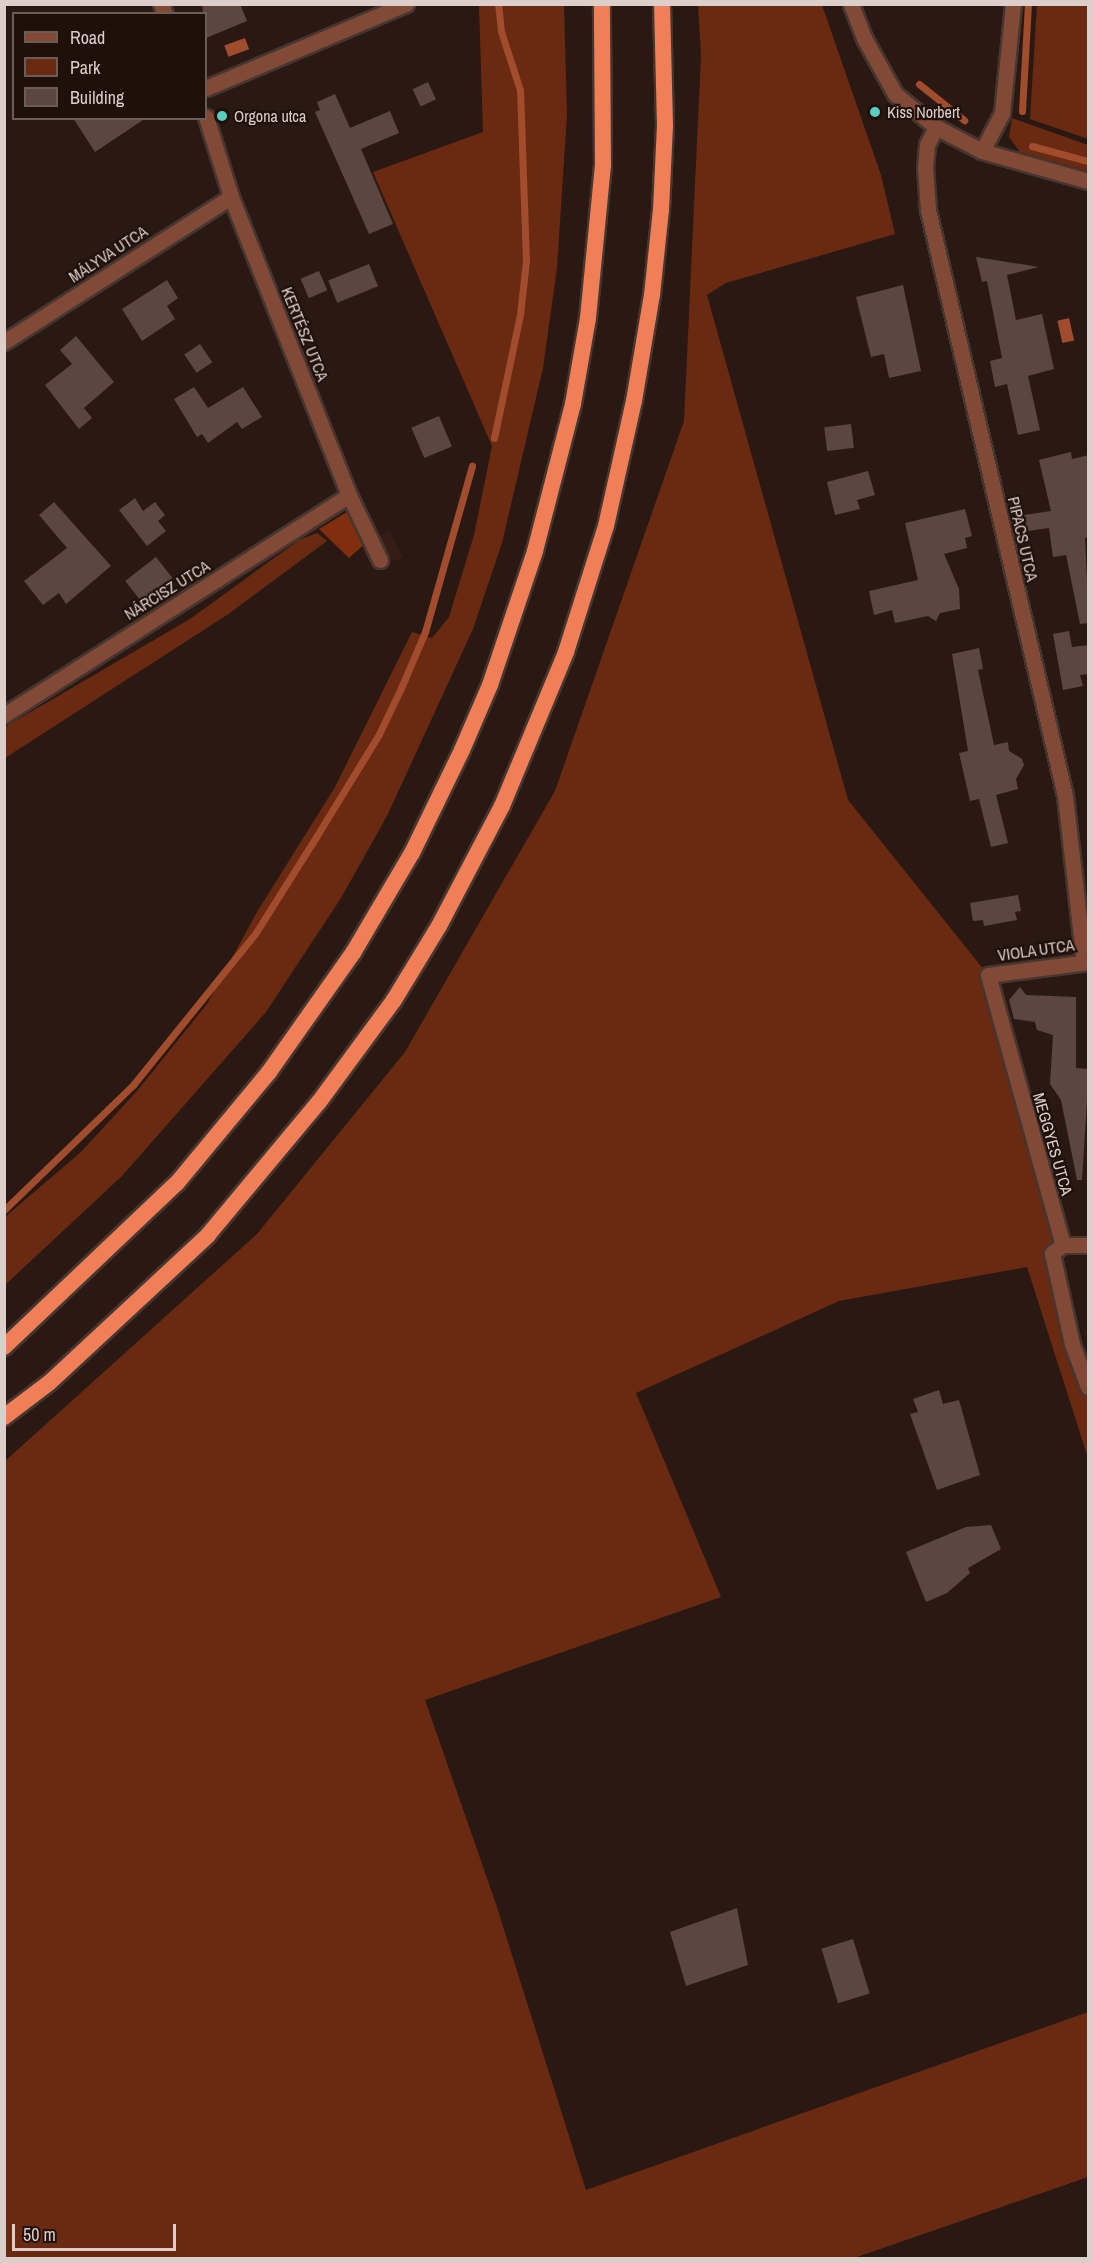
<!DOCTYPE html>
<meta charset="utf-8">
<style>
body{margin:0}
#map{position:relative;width:1093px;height:2263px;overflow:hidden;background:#2a1913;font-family:"Archivo Narrow",sans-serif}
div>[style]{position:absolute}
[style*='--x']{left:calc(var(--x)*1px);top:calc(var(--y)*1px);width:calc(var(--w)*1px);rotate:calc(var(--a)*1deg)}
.built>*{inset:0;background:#351d15;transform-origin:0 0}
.green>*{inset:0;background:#6a2911}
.forest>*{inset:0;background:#812e0e}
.water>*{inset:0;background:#a24c2e;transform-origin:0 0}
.stream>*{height:7px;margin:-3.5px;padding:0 3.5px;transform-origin:3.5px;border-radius:3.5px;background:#a24c2e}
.building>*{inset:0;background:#5b4740;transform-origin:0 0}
.roads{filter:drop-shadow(2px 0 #463630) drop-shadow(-2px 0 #463630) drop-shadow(0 2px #463630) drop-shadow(0 -2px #463630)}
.minor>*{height:15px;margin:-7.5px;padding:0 7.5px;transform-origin:7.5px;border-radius:7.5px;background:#814936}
.tertiary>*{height:15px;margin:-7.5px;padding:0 7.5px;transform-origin:7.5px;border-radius:7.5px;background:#814936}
.trunk>*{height:16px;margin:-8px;padding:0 8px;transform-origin:8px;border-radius:8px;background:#f07e57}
.dots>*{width:16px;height:16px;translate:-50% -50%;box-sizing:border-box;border:3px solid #20100a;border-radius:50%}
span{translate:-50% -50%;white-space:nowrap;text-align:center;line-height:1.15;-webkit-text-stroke:4.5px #20100a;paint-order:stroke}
.poi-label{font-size:16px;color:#dccfcb}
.left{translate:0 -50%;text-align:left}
.street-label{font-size:16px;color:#dccfcb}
.frame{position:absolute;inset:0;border:6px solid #dccfcb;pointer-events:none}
.legend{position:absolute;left:12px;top:12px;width:195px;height:108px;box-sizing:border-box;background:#20100a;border:2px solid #6b5c57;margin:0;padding:8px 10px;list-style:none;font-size:18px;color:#dccfcb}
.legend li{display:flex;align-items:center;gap:12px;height:30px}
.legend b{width:30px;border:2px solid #6b5c57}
.scale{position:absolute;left:12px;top:2224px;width:164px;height:27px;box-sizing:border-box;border:3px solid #dccfcb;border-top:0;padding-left:8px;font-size:18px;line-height:21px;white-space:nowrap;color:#dccfcb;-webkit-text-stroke:4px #20100a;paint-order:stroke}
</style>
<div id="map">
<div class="built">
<div style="left:390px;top:531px;width:29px;height:14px;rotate:65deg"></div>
</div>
<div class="green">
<div style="clip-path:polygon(479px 5px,564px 5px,567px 114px,557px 268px,543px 368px,502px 543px,473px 629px,387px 816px,341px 898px,266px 1012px,122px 1176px,5px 1285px,5px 1217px,81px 1152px,137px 1091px,207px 1004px,257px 912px,335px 787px,412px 632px,432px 638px,449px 617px,474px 535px,492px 446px,373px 172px,483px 132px)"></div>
<div style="clip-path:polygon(698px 5px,822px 5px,881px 175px,895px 234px,726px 283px,707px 295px,848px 800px,988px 975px,1063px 1245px,1052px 1253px,1088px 1387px,1088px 1458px,1027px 1267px,839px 1301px,636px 1393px,721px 1597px,425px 1700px,496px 1904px,586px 2190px,1088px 2012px,1088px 2177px,854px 2258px,5px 2258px,4px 1462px,257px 1234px,405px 1052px,555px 791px,684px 421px,701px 56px)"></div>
<div style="clip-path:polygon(1037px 5px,1084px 5px,1088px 8px,1088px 139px,1030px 119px)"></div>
<div style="clip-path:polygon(1012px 118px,1088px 145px,1088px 171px,1020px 152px,1009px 137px)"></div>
<div style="clip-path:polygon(317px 533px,327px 541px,227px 615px,5px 758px,5px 727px,190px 619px,299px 540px)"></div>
</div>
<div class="forest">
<div style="clip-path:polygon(347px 512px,361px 517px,368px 541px,349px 558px,319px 529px)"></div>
</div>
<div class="water">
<div style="left:245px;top:38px;width:12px;height:22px;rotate:70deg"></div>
<div style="left:1069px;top:318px;width:23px;height:12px;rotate:77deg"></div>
</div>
<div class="stream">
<div style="--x:919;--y:84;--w:58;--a:38.7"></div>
<div style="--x:1022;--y:111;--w:107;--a:-86.8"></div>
<div style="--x:1032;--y:146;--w:58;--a:15"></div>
<div style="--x:494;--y:438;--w:126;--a:-78.1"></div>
<div style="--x:520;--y:315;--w:54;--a:-83.7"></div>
<div style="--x:526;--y:261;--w:171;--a:-92"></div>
<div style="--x:520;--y:90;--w:62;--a:-107.9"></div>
<div style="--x:501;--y:31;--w:27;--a:-96"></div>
<div style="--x:4;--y:1210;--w:180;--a:-44.1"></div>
<div style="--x:133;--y:1085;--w:194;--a:-51.1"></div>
<div style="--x:255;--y:934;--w:115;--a:-57.8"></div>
<div style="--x:316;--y:837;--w:121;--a:-58.5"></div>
<div style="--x:379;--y:734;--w:51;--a:-64.4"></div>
<div style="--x:401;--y:688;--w:61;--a:-66.8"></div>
<div style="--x:425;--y:632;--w:173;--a:-74.2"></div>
</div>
<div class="building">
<div style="clip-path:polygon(202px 4px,240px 4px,247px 21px,206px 38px)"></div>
<div style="left:428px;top:82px;width:19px;height:17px;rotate:65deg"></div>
<div style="clip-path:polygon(335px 94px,350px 128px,390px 111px,399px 133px,361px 149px,393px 224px,369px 234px,315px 112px,320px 110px,317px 102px)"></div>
<div style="clip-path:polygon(73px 118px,146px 118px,95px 152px)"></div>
<div style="clip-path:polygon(976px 257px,1039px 267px,1007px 275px,1016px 320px,1042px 314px,1052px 360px,1054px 369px,1028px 376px,1040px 430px,1018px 435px,1007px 384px,995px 387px,990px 361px,1002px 358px,987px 281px,982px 282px)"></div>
<div style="left:369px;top:264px;width:24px;height:44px;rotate:68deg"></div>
<div style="left:319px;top:271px;width:21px;height:20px;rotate:67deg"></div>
<div style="clip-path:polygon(167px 280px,178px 298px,167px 306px,175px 319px,142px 341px,122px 309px)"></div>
<div style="clip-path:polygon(903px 285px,921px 371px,889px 378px,884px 354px,871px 357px,856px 297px)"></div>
<div style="clip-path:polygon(76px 336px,114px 382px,84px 408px,92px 418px,79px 429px,45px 385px,72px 364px,60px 350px)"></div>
<div style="left:200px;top:344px;width:22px;height:19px;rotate:56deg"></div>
<div style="clip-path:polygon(194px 387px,208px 408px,243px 387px,262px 417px,242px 429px,237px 422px,208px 443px,202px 434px,197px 437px,174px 399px)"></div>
<div style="left:439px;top:416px;width:33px;height:30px;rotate:67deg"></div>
<div style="left:851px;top:424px;width:24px;height:27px;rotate:83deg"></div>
<div style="clip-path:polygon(1071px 452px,1072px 459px,1089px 455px,1089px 537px,1085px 538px,1089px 623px,1080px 624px,1066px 555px,1053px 557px,1049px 528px,1027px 531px,1024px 515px,1051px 511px,1039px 460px)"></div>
<div style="clip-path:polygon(868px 471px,875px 495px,857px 500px,860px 509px,835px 515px,827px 482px)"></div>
<div style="clip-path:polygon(135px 498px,143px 511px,155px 502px,165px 515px,158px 521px,166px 531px,147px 546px,119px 510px)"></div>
<div style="clip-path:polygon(54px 502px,111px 566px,66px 604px,59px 593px,43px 605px,24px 581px,67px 548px,39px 515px)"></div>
<div style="clip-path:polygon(965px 509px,972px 536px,965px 538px,967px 548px,944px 554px,959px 589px,960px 609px,940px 613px,936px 621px,928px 616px,895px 623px,892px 610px,874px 615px,869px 591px,918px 580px,905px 523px)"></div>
<div style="left:156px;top:557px;width:28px;height:39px;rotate:52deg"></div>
<div style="clip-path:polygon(1069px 631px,1072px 647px,1089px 645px,1089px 674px,1080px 675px,1083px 686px,1063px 690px,1053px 634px)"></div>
<div style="clip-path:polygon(979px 648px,983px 669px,978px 670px,994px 745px,1008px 742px,1009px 751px,1022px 759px,1024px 765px,1016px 779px,1018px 789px,996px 795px,1008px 843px,991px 847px,979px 799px,970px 801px,959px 753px,968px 751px,952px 654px)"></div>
<div style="clip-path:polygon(1018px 895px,1021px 911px,1015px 912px,1017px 920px,984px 926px,983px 920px,973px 921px,970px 903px)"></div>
<div style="clip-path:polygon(1020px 987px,1026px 995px,1076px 997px,1076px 1068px,1089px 1069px,1082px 1180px,1077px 1180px,1061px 1100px,1050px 1084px,1053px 1035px,1037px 1030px,1035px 1022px,1014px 1019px,1009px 1000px)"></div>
<div style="clip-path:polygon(939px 1390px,943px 1404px,959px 1400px,980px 1475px,937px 1490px,910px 1414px,918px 1412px,913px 1399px)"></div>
<div style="clip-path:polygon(991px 1525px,1001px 1549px,968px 1568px,970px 1573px,947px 1593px,926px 1602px,906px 1552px,966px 1527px)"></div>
<div style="clip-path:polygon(737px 1908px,748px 1965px,686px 1986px,670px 1932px)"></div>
<div style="left:853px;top:1939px;width:57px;height:33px;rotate:73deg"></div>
</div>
<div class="roads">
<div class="minor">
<div style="--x:161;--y:4;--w:11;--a:68"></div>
<div style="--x:206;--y:88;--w:217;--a:-22.8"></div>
<div style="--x:206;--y:117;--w:84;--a:72.6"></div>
<div style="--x:231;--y:197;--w:321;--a:68.4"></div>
<div style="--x:349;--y:495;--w:72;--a:64.5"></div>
<div style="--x:936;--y:127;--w:20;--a:117"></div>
<div style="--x:927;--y:145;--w:22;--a:95"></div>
<div style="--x:925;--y:167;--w:43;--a:86"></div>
<div style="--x:928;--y:210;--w:602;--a:76.84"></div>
<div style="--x:1065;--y:796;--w:167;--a:83.5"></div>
<div style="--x:982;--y:151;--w:43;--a:-62.2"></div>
<div style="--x:1002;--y:113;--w:110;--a:-84.2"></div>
<div style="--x:4;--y:342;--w:269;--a:-32.6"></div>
<div style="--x:4;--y:715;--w:409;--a:-32.5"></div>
<div style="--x:1088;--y:962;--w:101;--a:172.6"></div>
<div style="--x:988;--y:975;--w:280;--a:74.5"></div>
<div style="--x:1063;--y:1245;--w:14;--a:144"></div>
<div style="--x:1052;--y:1253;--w:93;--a:77.6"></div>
<div style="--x:1072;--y:1344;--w:46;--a:69.6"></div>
<div style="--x:1063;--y:1245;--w:25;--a:0"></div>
</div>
<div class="tertiary">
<div style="--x:851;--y:4;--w:36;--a:69"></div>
<div style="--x:864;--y:38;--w:64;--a:61"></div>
<div style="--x:895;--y:94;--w:53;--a:38.8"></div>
<div style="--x:936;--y:127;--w:52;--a:27.6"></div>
<div style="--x:982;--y:151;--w:110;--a:15.8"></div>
</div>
<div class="trunk">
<div style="--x:4;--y:1347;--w:238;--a:-43.5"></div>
<div style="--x:177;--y:1183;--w:144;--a:-50.3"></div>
<div style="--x:269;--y:1072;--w:146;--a:-54.8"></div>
<div style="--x:353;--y:953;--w:116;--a:-59.5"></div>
<div style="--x:412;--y:853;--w:114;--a:-64.1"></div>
<div style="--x:462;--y:750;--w:71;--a:-66.7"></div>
<div style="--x:490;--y:685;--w:141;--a:-71.4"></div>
<div style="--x:535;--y:551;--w:152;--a:-75.5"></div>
<div style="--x:573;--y:404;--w:87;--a:-80.1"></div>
<div style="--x:588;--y:318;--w:154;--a:-84.4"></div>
<div style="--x:603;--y:165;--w:161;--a:-90.4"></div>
<div style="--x:4;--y:1417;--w:56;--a:-37.1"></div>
<div style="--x:49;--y:1383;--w:217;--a:-42.9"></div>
<div style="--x:208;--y:1235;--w:173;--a:-50.2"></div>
<div style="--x:319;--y:1102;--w:127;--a:-53.7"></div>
<div style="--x:394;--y:1000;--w:87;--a:-58.7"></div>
<div style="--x:439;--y:926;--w:136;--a:-62.3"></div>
<div style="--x:502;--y:806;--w:167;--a:-67.4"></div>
<div style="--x:566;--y:652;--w:132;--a:-72.4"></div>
<div style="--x:606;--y:526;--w:128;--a:-77.4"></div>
<div style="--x:634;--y:401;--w:108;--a:-80.4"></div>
<div style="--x:652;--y:295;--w:85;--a:-84"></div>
<div style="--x:661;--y:210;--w:84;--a:-87.3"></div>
<div style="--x:665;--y:126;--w:122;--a:-91.4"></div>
</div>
</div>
<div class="dots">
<div style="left:875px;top:112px;background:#55cec5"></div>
<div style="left:222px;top:116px;background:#55cec5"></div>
</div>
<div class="poi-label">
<span class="left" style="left:887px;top:112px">Kiss Norbert</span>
<span class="left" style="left:234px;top:116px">Orgona utca</span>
</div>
<div class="street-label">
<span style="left:108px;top:254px;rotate:-33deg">MÁLYVA UTCA</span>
<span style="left:305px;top:334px;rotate:68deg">KERTÉSZ UTCA</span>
<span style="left:1023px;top:539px;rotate:77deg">PIPACS UTCA</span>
<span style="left:167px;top:590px;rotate:-32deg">NÁRCISZ UTCA</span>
<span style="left:1036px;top:950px;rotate:-8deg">VIOLA UTCA</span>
<span style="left:1053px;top:1144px;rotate:74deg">MEGGYES UTCA</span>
</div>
<div class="frame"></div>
<ul class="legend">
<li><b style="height:8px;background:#814936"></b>Road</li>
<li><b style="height:16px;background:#6a2911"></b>Park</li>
<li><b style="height:16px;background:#5b4740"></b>Building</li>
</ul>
<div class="scale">50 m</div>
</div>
